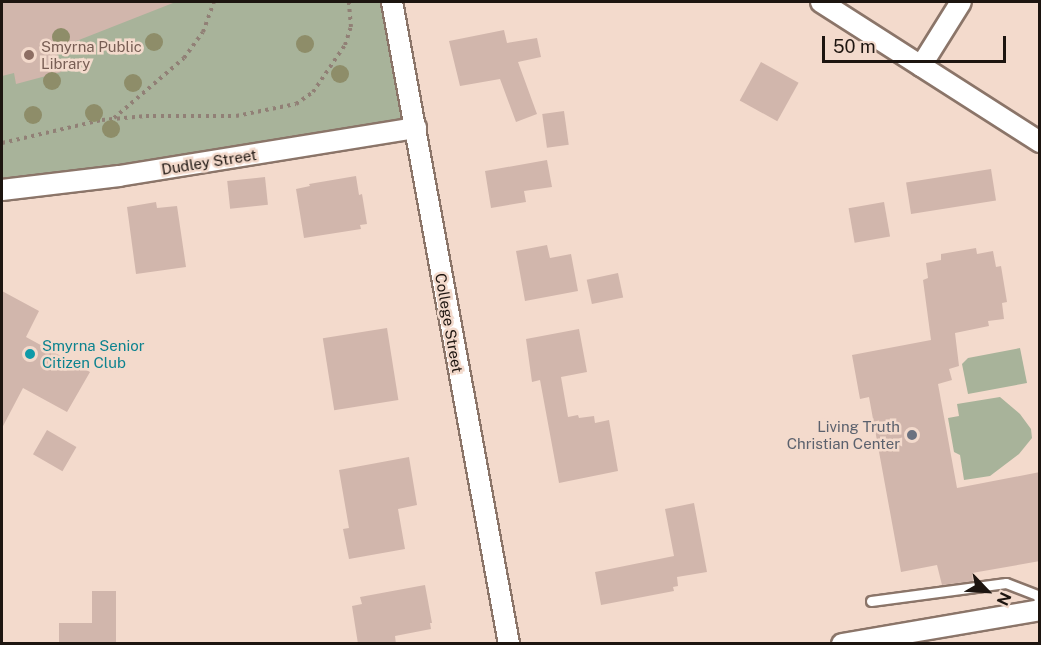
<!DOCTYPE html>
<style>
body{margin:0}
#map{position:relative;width:1041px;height:645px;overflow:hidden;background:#f3dacc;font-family:"Public Sans",sans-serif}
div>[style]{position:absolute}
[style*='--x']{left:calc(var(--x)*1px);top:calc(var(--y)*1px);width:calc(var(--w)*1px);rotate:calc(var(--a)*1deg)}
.green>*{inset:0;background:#a8b39a}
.building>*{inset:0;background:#d1b6ac;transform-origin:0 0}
.path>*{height:4px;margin-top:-2px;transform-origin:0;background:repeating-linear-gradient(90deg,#918076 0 3px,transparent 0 7.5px)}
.roads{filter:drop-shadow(2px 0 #8b7569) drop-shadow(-2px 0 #8b7569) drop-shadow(0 2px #8b7569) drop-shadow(0 -2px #8b7569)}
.lane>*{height:9px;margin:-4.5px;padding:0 4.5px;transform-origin:4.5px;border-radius:4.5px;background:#fff}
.street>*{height:20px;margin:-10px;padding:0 10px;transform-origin:10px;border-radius:10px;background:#fff}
.trees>*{width:18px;height:18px;margin:-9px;border-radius:50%;background:#8e8d69}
.dots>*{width:16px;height:16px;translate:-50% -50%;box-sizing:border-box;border:3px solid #f3dacc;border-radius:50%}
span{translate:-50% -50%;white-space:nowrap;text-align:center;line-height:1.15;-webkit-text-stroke:5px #f3dacc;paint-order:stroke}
.education-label{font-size:15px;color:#785e54}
.left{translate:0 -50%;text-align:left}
.street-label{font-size:15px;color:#1d1510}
.culture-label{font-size:15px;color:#0d838f}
.worship-label{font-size:15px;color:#5b616d}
.right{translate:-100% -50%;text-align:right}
.frame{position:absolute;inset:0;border:3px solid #1d1510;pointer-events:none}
.north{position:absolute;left:957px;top:561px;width:60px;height:60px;-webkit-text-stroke:4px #f3dacc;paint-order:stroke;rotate:115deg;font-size:16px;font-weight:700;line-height:24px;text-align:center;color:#1d1510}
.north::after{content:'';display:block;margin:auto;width:21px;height:27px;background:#1d1510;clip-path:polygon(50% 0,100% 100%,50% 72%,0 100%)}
.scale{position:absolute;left:822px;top:36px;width:184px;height:27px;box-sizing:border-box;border:3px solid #1d1510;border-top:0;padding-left:8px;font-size:18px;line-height:21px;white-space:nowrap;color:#1d1510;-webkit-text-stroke:4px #f3dacc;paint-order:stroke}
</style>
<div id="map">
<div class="green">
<div style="clip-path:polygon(2px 2px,392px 2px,416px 128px,2px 190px)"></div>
<div style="clip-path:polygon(1020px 348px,1027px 383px,968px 394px,962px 364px,968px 358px)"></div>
<div style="clip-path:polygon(1000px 397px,1020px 414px,1031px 429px,1032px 438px,1019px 454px,990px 476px,964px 480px,960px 455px,954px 452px,948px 418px,959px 416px,957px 404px)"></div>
</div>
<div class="building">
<div style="clip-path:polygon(2px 2px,172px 2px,173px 3px,56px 49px,61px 72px,16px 84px,14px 73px,2px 76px)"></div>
<div style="clip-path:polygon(504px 30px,507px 43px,537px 38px,541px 57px,518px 62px,537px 114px,516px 122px,500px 79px,460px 86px,449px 41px)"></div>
<div style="left:761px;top:62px;width:43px;height:44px;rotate:29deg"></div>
<div style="left:564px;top:111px;width:34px;height:22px;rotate:82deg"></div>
<div style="clip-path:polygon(547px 160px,552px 187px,524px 191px,526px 202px,491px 208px,485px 171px)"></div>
<div style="left:991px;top:169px;width:32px;height:86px;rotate:81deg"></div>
<div style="clip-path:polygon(356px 176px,359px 195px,362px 194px,367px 224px,360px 225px,361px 229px,304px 238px,296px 189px,310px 186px,309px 184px)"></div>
<div style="left:265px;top:177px;width:28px;height:38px;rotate:84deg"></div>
<div style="clip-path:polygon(156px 202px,157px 208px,177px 206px,186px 267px,136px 274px,127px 207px)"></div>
<div style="left:884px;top:202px;width:35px;height:36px;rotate:80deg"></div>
<div style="clip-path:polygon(547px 245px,550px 258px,571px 254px,578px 291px,525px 301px,516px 251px)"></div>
<div style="clip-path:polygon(976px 248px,977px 254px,993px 251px,996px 267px,1001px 266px,1007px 302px,1002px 303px,1004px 319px,988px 321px,989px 326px,955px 333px,959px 366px,949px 369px,952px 380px,938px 384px,957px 488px,1040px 472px,1040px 561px,972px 573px,973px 581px,942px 585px,937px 565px,901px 572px,869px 397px,860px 399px,852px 355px,931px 340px,923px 280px,928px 278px,926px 263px,941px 260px,941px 254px)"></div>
<div style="left:618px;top:273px;width:25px;height:32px;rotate:78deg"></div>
<div style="clip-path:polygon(2px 291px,39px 311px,26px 337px,90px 372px,67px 412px,23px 388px,2px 428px)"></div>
<div style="left:387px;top:328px;width:73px;height:65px;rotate:81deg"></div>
<div style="clip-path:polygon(579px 329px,587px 372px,561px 377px,568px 417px,578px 415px,579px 418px,594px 416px,595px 423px,609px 420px,618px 471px,559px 483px,540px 380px,532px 382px,526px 339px)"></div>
<div style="left:47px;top:430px;width:34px;height:28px;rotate:30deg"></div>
<div style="clip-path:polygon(409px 457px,417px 505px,398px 509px,405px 549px,349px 559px,343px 529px,349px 528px,339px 470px)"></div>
<div style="clip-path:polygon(694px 503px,707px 572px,677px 577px,678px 586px,673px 587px,674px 591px,601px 605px,595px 572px,674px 556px,665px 509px)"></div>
<div style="clip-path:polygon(425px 585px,432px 623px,430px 623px,431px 629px,395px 636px,396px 644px,358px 644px,352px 606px,362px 604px,360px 597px)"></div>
<div style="clip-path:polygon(92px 591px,116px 591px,116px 644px,59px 644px,59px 623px,92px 623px)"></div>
</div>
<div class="path">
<div style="--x:114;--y:118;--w:92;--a:-40.6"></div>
<div style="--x:184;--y:58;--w:32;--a:-54"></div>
<div style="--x:203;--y:32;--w:32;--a:-70"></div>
<div style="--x:2;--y:143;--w:103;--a:-13"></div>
<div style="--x:102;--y:120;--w:44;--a:-5.2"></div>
<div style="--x:146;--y:116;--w:90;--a:0"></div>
<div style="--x:236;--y:116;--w:61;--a:-11.3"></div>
<div style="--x:296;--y:104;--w:21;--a:-35"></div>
<div style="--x:313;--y:92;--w:57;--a:-55.8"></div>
<div style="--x:345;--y:45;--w:19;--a:-72"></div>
<div style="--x:351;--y:27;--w:25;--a:-95"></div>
</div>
<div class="roads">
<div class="lane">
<div style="--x:871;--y:601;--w:136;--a:-7.6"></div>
<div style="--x:1006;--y:583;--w:34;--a:21"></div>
<div style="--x:1038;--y:595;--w:14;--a:82"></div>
</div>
<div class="street">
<div style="--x:392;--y:2;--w:653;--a:79.67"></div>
<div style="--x:821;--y:2;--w:260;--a:32.6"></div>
<div style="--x:921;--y:66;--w:75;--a:-58"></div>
<div style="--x:2;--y:190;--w:118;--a:-6.8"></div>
<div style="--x:119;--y:176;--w:301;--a:-9.2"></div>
<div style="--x:842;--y:644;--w:201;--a:-9.7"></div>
</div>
</div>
<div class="trees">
<div style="left:61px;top:37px"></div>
<div style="left:154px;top:42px"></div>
<div style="left:305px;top:44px"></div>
<div style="left:340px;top:74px"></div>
<div style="left:52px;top:81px"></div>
<div style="left:133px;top:83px"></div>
<div style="left:94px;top:113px"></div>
<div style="left:33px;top:115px"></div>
<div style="left:111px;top:129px"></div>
</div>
<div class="dots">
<div style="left:29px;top:55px;background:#8d6e63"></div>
<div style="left:30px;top:354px;background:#0f9aa8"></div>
<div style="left:912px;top:435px;background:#6b7280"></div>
</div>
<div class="education-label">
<span class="left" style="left:41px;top:55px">Smyrna Public<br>Library</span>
</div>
<div class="street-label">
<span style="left:209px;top:162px;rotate:-9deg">Dudley Street</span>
<span style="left:449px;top:323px;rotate:80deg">College Street</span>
</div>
<div class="culture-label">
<span class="left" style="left:42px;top:354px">Smyrna Senior<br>Citizen Club</span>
</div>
<div class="worship-label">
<span class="right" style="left:900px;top:435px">Living Truth<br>Christian Center</span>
</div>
<div class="frame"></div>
<div class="north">N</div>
<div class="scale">50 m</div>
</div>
